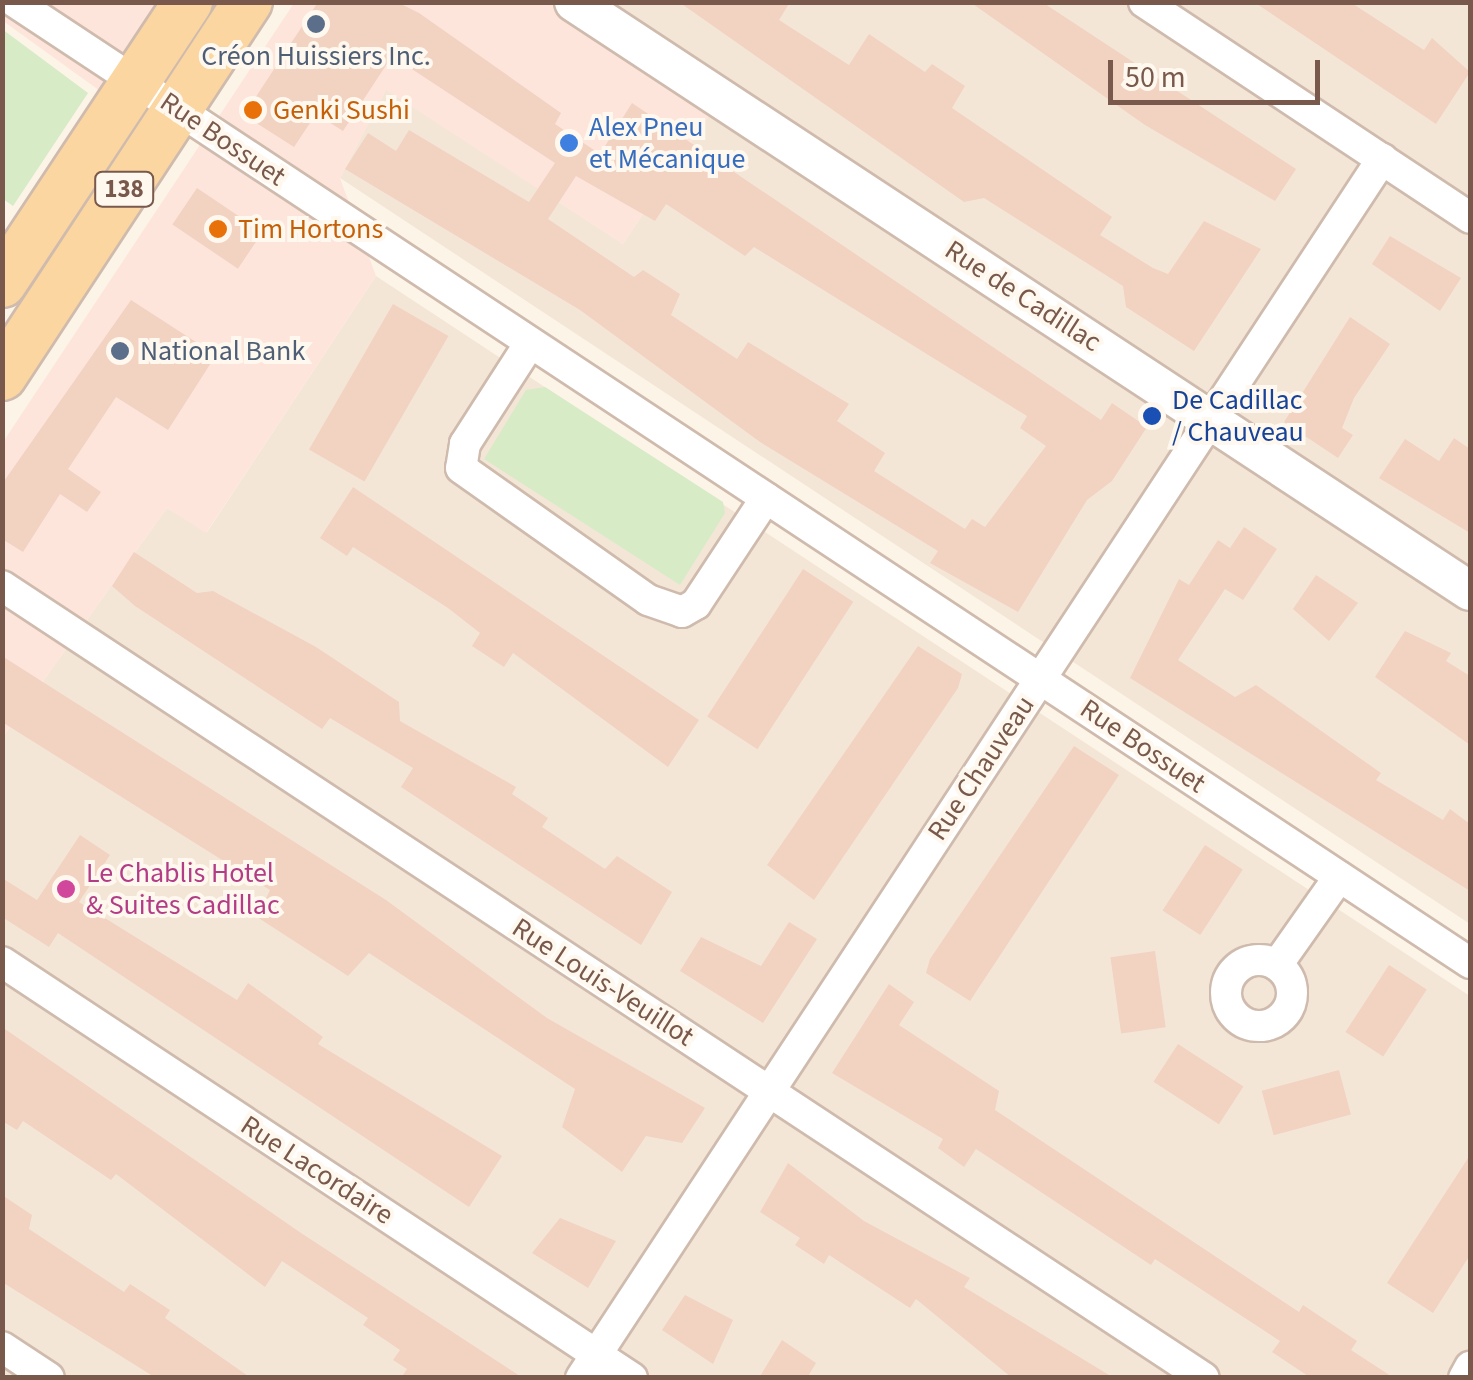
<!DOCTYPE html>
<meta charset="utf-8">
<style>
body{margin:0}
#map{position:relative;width:1473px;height:1380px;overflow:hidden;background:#fdf4e8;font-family:"Source Sans 3",sans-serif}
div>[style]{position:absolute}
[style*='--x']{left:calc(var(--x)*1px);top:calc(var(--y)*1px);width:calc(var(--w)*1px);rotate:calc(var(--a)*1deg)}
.residential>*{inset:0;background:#f4e6d7}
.commercial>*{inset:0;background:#fde5dc}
.green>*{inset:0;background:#d6ebc6}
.building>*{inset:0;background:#f2d2c0;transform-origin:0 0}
.roads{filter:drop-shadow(2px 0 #cfbbad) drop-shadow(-2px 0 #cfbbad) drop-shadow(0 2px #cfbbad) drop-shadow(0 -2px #cfbbad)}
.minor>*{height:30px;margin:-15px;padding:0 15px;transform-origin:15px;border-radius:15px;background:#fff}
.minor>.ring{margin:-15px;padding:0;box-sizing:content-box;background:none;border:30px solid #fff;border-radius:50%}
.tertiary>*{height:38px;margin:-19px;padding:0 19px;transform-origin:19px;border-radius:19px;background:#fff}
.primary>*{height:48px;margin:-24px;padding:0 24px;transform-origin:24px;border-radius:24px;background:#fbd6a1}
.dots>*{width:28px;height:28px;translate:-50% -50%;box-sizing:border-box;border:5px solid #fff8ef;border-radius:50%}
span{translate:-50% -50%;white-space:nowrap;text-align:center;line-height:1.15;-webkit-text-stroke:8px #fff8ef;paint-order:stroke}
.shield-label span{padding:2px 8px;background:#fff8ef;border:2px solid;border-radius:8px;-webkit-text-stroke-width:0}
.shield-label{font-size:25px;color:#78594b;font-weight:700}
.service-label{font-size:28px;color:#4e5e75}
.left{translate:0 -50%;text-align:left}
.food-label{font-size:28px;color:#c56008}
.shop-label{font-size:28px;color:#366cbe}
.street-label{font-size:28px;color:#78594b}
.transit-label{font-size:28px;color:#164399}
.hotel-label{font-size:28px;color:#b23c85}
.frame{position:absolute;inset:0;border:5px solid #78594b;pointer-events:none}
.scale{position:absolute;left:1108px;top:60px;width:212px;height:45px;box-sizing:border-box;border:5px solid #78594b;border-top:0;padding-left:12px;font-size:30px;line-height:35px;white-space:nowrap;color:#78594b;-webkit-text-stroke:8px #fff8ef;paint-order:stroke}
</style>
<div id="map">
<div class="residential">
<div style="clip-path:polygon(550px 3px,1470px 3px,1470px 924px,340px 178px,386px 89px,623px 244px,712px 110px)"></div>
<div style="clip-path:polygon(376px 276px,1470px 996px,1470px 1377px,3px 1378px,3px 737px,167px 508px,207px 532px)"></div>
</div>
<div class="commercial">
<div style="clip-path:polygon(3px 3px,156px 3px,100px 91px,3px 21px)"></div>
<div style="clip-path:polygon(294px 3px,550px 3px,713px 110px,623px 244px,386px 90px,340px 178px,376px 276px,206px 533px,167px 508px,3px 737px,3px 442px)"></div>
</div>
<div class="green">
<div style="clip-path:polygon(2px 29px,88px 93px,13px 206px,3px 199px)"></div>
<div style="clip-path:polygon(545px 387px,723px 502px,725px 513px,680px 585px,484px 459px,526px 390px)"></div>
</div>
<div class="building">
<div style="clip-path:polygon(evenodd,318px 2px,397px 2px,419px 13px,561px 113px,555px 124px,600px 154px,632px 103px,1101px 420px,1112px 403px,1147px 427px,1112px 481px,1087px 500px,1018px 612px,930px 563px,938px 551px,760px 442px,580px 310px,345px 169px,368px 133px,396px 151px,409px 130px,529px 202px,555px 163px,392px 56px,343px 131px,316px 114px,294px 147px,244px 115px,318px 2px,576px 176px,655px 221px,666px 204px,745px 256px,754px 247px,1027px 416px,1020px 428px,1046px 446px,985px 527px,972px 519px,965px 529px,874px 471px,885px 453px,837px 421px,849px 404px,748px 342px,737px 359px,671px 315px,680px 294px,643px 270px,634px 277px,548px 219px,576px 176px)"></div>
<div style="clip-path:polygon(679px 2px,790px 2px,779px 20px,849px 65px,869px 34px,925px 72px,932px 64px,965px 86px,952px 108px,1112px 217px,1100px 235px,1153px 268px,1168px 274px,1204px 221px,1261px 249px,1194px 351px,1126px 307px,1123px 286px,984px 198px,964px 202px)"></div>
<div style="clip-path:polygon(970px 2px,1042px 2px,1296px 169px,1275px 201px,1145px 125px)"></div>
<div style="clip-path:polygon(1254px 2px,1350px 2px,1424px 50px,1432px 38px,1470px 72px,1436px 124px)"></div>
<div style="left:197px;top:188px;width:79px;height:44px;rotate:34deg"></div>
<div style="clip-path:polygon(1390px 236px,1461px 278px,1440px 311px,1372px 264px)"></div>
<div style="clip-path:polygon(131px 300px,216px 355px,168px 430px,116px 397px,68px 469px,101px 492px,87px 512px,60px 494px,23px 552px,2px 539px,2px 484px)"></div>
<div style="left:393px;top:304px;width:64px;height:168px;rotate:30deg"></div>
<div style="clip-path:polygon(1350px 317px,1390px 344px,1354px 398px,1342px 428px,1353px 435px,1338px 458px,1284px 422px)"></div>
<div style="clip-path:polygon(1454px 438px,1470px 449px,1470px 533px,1379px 478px,1405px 439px,1439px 461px)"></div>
<div style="clip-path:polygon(353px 487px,699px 720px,668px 767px,513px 653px,504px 667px,472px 646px,480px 633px,448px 608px,353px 547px,347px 556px,320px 538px)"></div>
<div style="clip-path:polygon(1244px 527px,1277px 549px,1243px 600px,1225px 589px,1178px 660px,1235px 697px,1256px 685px,1381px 773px,1376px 780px,1443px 820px,1450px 809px,1470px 824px,1470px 891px,1130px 678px,1179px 579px,1189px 585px,1218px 540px,1230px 548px)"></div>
<div style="clip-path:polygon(134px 552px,197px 593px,213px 591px,316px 647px,399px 702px,400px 721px,516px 787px,512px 794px,548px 818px,542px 827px,605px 869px,617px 856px,672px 892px,641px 945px,401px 787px,413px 768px,330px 718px,322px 729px,135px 606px,112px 586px)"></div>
<div style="left:803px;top:569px;width:60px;height:176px;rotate:33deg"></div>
<div style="clip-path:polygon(1316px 575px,1358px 603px,1329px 641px,1293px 609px)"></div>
<div style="clip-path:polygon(1405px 631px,1451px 653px,1446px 661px,1470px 676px,1470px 745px,1375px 677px)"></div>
<div style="clip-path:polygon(918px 646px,962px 674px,958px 688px,814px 900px,767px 865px)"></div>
<div style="clip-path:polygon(2px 656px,386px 900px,547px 1018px,705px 1108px,682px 1143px,646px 1136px,622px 1172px,562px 1127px,575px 1089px,369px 953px,348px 976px,257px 917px,270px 890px,2px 722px)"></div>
<div style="clip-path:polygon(1074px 746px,1119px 775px,970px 1001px,926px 973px,930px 959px)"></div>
<div style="clip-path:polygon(80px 835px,110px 855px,79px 902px,237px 1000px,248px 983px,323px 1037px,318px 1044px,502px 1156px,469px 1207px,58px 933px,49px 947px,2px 917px,2px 878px,37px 900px)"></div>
<div style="left:1205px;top:845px;width:45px;height:78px;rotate:33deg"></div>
<div style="clip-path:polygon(789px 922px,817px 939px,763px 1023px,680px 971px,701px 937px,761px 966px)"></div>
<div style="left:1155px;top:951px;width:77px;height:45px;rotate:82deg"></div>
<div style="left:1389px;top:965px;width:45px;height:80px;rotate:33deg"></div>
<div style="clip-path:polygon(889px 984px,914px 1002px,899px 1025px,999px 1091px,995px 1110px,1299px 1312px,1303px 1305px,1357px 1341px,1351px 1350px,1394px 1378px,1311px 1378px,1272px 1352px,1280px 1341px,1155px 1259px,1151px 1265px,976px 1149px,964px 1167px,938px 1148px,943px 1139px,832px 1073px)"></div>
<div style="clip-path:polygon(2px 1027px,301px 1233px,523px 1378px,401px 1378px,407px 1369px,393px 1360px,400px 1350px,363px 1325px,368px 1318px,282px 1261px,265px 1287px,116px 1174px,111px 1180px,23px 1121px,17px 1130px,2px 1121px)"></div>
<div style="left:1178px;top:1044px;width:78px;height:45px;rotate:33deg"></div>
<div style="left:1339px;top:1070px;width:46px;height:80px;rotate:75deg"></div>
<div style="clip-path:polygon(1470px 1155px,1470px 1255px,1433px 1313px,1387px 1283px)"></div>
<div style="clip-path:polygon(788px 1163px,864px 1221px,970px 1278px,964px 1287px,1114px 1378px,1012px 1378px,916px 1299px,910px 1308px,829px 1255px,824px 1264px,795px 1245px,800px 1238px,760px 1212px)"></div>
<div style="clip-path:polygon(2px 1195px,32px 1215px,29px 1229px,124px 1292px,130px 1284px,170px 1310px,165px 1318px,251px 1378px,156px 1378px,2px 1282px)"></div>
<div style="clip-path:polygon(560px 1218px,616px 1241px,588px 1288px,532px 1253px)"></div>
<div style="clip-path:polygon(685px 1295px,733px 1320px,713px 1364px,662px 1330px)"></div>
<div style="clip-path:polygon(782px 1340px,816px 1363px,807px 1378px,759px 1378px)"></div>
</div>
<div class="roads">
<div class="minor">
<div style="--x:15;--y:2;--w:1744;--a:33.44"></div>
<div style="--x:1144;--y:2;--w:391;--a:33.5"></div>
<div style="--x:530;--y:343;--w:120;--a:122.8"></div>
<div style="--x:465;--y:444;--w:24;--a:99"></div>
<div style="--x:461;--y:468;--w:229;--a:35.2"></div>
<div style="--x:648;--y:600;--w:36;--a:19"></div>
<div style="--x:682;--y:612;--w:16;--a:-30"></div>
<div style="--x:696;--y:604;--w:127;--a:-56.6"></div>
<div style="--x:2;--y:586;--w:1439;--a:33.38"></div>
<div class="ring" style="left:1226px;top:960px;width:36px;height:36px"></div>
<div style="--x:2;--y:962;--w:755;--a:33.44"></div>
<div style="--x:1277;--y:965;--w:108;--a:-54.8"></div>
<div style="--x:2;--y:1347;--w:56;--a:33.4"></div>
<div style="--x:581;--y:1378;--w:1459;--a:-56.69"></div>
<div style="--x:1464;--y:1378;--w:13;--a:-61"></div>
</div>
<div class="tertiary">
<div style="--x:574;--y:2;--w:1072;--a:33.32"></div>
</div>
<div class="primary">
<div style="--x:2;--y:283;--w:337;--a:-56.5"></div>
<div style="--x:2;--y:376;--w:448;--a:-56.7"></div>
</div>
</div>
<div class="dots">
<div style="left:316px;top:24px;background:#5c6f8a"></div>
<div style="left:253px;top:110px;background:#e8710a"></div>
<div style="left:569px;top:143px;background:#3f7fe0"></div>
<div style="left:218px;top:229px;background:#e8710a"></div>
<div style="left:120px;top:351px;background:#5c6f8a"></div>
<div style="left:1152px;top:416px;background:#1a4fb4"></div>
<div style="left:66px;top:889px;background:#d1479c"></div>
</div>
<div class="shield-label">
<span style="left:124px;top:189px">138</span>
</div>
<div class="service-label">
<span style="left:316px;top:56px">Créon Huissiers Inc.</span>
<span class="left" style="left:140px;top:351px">National Bank</span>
</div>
<div class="food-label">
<span class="left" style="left:273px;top:110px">Genki Sushi</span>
<span class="left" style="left:238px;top:229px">Tim Hortons</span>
</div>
<div class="shop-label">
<span class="left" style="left:589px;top:143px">Alex Pneu<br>et Mécanique</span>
</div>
<div class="street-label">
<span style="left:223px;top:139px;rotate:34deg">Rue Bossuet</span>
<span style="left:1023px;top:296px;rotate:33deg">Rue de Cadillac</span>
<span style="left:1143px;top:746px;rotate:34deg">Rue Bossuet</span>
<span style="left:981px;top:768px;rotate:-56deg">Rue Chauveau</span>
<span style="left:603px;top:982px;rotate:33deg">Rue Louis-Veuillot</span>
<span style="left:317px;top:1170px;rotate:33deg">Rue Lacordaire</span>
</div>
<div class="transit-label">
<span class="left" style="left:1172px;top:416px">De Cadillac<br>/ Chauveau</span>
</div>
<div class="hotel-label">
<span class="left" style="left:86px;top:889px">Le Chablis Hotel<br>&amp; Suites Cadillac</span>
</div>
<div class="frame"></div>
<div class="scale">50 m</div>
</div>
